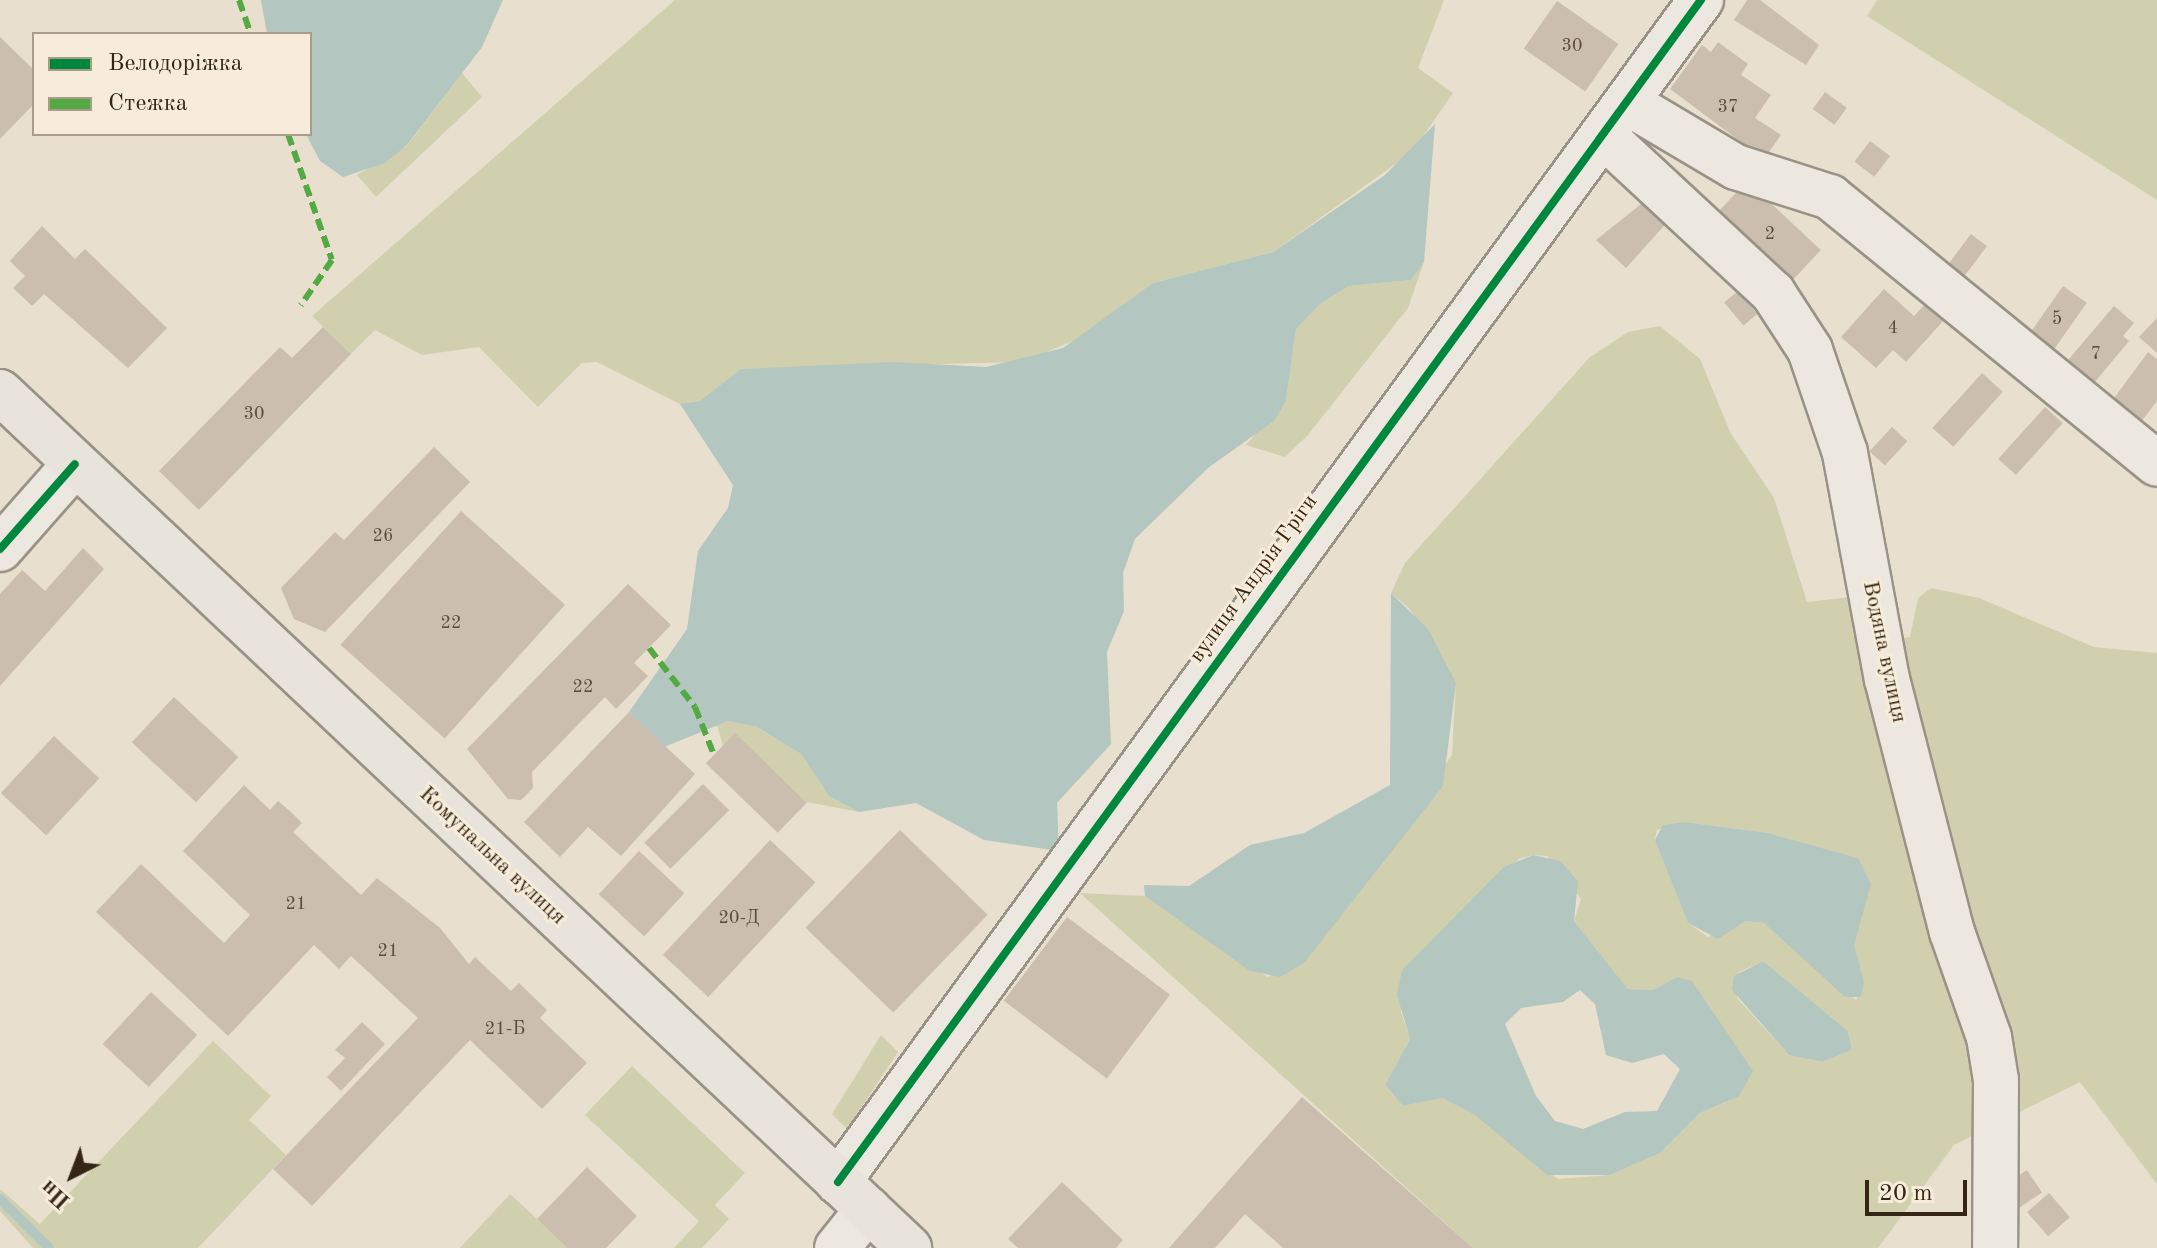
<!DOCTYPE html>
<meta charset="utf-8">
<style>
body{margin:0}
#map{position:relative;width:2157px;height:1248px;overflow:hidden;background:#e8dfce;font-family:"Old Standard TT",serif}
div>[style]{position:absolute}
[style*='--x']{left:calc(var(--x)*1px);top:calc(var(--y)*1px);width:calc(var(--w)*1px);rotate:calc(var(--a)*1deg)}
.green>*{inset:0;background:#d0d0ae}
.water>*{inset:0;background:#b4c6c0}
.stream>*{height:10px;margin:-5px;padding:0 5px;transform-origin:5px;border-radius:5px;background:#b4c6c0}
.building>*{inset:0;background:#ccbeaf;transform-origin:0 0}
.roads{filter:drop-shadow(2px 0 #999286) drop-shadow(-2px 0 #999286) drop-shadow(0 2px #999286) drop-shadow(0 -2px #999286)}
.minor>*{height:44px;margin:-22px;padding:0 22px;transform-origin:22px;border-radius:22px;background:#ece8e0}
.major>*{height:44px;margin:-22px;padding:0 22px;transform-origin:22px;border-radius:22px;background:#e9e4db}
.quiet>*{height:6px;margin-top:-3px;transform-origin:0;background:repeating-linear-gradient(90deg,#54aa42 0 12px,transparent 0 18px)}
.cycleway>*{height:8px;margin:-4px;padding:0 4px;transform-origin:4px;border-radius:4px;background:#00873e}
span{translate:-50% -50%;white-space:nowrap;text-align:center;line-height:1.15;-webkit-text-stroke:6px #f7ecd9;paint-order:stroke}
.number-label{font-size:18px;color:#5b4b3b}
.number-label span{-webkit-text-stroke-width:0}
.street-label{font-size:22px;color:#352514}
.legend{position:absolute;left:32px;top:32px;width:280px;height:104px;box-sizing:border-box;background:#f7ecd9;border:2px solid #a99c8a;margin:0;padding:10px 14px;list-style:none;font-size:24px;color:#352514}
.legend li{display:flex;align-items:center;gap:16px;height:40px}
.legend b{width:40px;border:2px solid #a99c8a}
.north{position:absolute;left:32px;top:1136px;width:80px;height:80px;-webkit-text-stroke:6px #f7ecd9;paint-order:stroke;rotate:222deg;font-size:22px;font-weight:700;line-height:32px;text-align:center;color:#352514}
.north::after{content:'';display:block;margin:auto;width:28px;height:36px;background:#352514;clip-path:polygon(50% 0,100% 100%,50% 72%,0 100%)}
.scale{position:absolute;left:1865px;top:1180px;width:102px;height:36px;box-sizing:border-box;border:4px solid #352514;border-top:0;padding-left:10px;font-size:24px;line-height:28px;white-space:nowrap;color:#352514;-webkit-text-stroke:6px #f7ecd9;paint-order:stroke}
</style>
<div id="map">
<div class="green">
<div style="clip-path:polygon(675px 0,1444px 0,1418px 68px,1453px 93px,1412px 152px,1273px 252px,1153px 283px,1092px 333px,1022px 362px,742px 369px,700px 401px,680px 404px,597px 362px,582px 363px,538px 407px,479px 347px,422px 355px,375px 330px,351px 354px,312px 316px)"></div>
<div style="clip-path:polygon(1877px 0,2157px 0,2157px 200px,1867px 16px)"></div>
<div style="clip-path:polygon(462px 73px,482px 97px,376px 197px,357px 175px,407px 146px)"></div>
<div style="clip-path:polygon(1424px 262px,1408px 308px,1308px 435px,1285px 457px,1246px 445px,1286px 400px,1296px 329px,1320px 304px,1349px 286px,1411px 280px)"></div>
<div style="clip-path:polygon(evenodd,1660px 326px,1700px 359px,1731px 434px,1774px 498px,1807px 602px,1859px 596px,1974px 1026px,1986px 1129px,1954px 1145px,1878px 1248px,1473px 1248px,1080px 893px,1145px 896px,1267px 977px,1304px 963px,1452px 755px,1456px 683px,1409px 608px,1391px 593px,1405px 563px,1589px 358px,1628px 332px,1660px 326px,1685px 822px,1768px 833px,1858px 858px,1854px 946px,1864px 981px,1856px 1000px,1764px 923px,1745px 921px,1708px 937px,1688px 923px,1655px 839px,1657px 830px,1685px 822px,1660px 326px,1533px 855px,1547px 856px,1581px 899px,1574px 921px,1628px 989px,1653px 990px,1677px 977px,1726px 1102px,1700px 1113px,1660px 1153px,1610px 1175px,1558px 1179px,1475px 1115px,1442px 1098px,1403px 1106px,1385px 1085px,1410px 1039px,1401px 1012px,1403px 970px,1519px 859px,1533px 855px,1660px 326px,1763px 961px,1848px 1031px,1852px 1050px,1822px 1062px,1789px 1055px,1737px 998px,1739px 972px,1763px 961px)"></div>
<div style="clip-path:polygon(1931px 588px,1979px 598px,2094px 647px,2157px 653px,2157px 1184px,2080px 1082px,2007px 1118px,1889px 640px,1910px 637px,1918px 598px)"></div>
<div style="clip-path:polygon(728px 721px,757px 727px,801px 754px,829px 796px,859px 812px,807px 802px,735px 734px,723px 746px,717px 725px)"></div>
<div style="clip-path:polygon(881px 1035px,898px 1052px,847px 1129px,832px 1114px)"></div>
<div style="clip-path:polygon(213px 1041px,271px 1096px,249px 1120px,286px 1155px,198px 1248px,33px 1248px,0 1211px,0 1189px,40px 1224px)"></div>
<div style="clip-path:polygon(632px 1066px,745px 1173px,715px 1205px,729px 1219px,702px 1248px,674px 1248px,699px 1221px,585px 1115px)"></div>
<div style="clip-path:polygon(510px 1194px,537px 1219px,567px 1248px,460px 1248px)"></div>
</div>
<div class="water">
<div style="clip-path:polygon(261px 0,503px 0,482px 47px,407px 145px,385px 163px,343px 177px,320px 161px,306px 134px,310px 34px,267px 34px)"></div>
<div style="clip-path:polygon(1435px 124px,1424px 262px,1411px 280px,1349px 286px,1320px 304px,1296px 329px,1286px 400px,1275px 420px,1208px 468px,1135px 539px,1123px 573px,1124px 611px,1107px 652px,1111px 744px,1057px 803px,1059px 851px,984px 840px,916px 803px,859px 812px,829px 796px,801px 754px,757px 727px,728px 721px,664px 747px,629px 712px,687px 629px,698px 551px,728px 508px,733px 485px,680px 404px,700px 401px,741px 369px,893px 362px,986px 367px,1063px 348px,1153px 283px,1273px 252px,1385px 175px)"></div>
<div style="clip-path:polygon(1391px 593px,1428px 629px,1456px 683px,1443px 786px,1304px 963px,1280px 977px,1250px 971px,1145px 896px,1144px 885px,1189px 886px,1250px 845px,1304px 833px,1390px 785px)"></div>
<div style="clip-path:polygon(1685px 822px,1768px 833px,1858px 858px,1871px 884px,1854px 945px,1864px 981px,1861px 997px,1845px 997px,1764px 923px,1745px 921px,1718px 939px,1688px 923px,1655px 840px,1663px 825px)"></div>
<div style="clip-path:polygon(evenodd,1533px 855px,1560px 861px,1578px 881px,1574px 921px,1628px 989px,1653px 990px,1677px 977px,1692px 981px,1753px 1071px,1739px 1096px,1700px 1113px,1660px 1153px,1610px 1175px,1547px 1175px,1475px 1115px,1442px 1098px,1403px 1106px,1385px 1085px,1410px 1039px,1397px 995px,1402px 970px,1504px 867px,1533px 855px,1580px 990px,1595px 1004px,1606px 1055px,1632px 1063px,1664px 1054px,1680px 1069px,1657px 1111px,1625px 1112px,1583px 1129px,1555px 1121px,1536px 1096px,1505px 1024px,1521px 1008px,1563px 1002px,1580px 990px)"></div>
<div style="clip-path:polygon(1763px 961px,1848px 1031px,1852px 1050px,1822px 1062px,1789px 1055px,1732px 990px,1734px 976px)"></div>
</div>
<div class="stream">
<div style="--x:0;--y:1199;--w:69;--a:45"></div>
</div>
<div class="building">
<div style="clip-path:polygon(1747px 0,1760px 0,1819px 45px,1806px 65px,1734px 20px)"></div>
<div style="left:1557px;top:1px;width:75px;height:58px;rotate:35deg"></div>
<div style="clip-path:polygon(0 37px,34px 70px,34px 104px,0 139px)"></div>
<div style="clip-path:polygon(1718px 42px,1748px 64px,1741px 75px,1771px 95px,1755px 118px,1781px 135px,1764px 159px,1670px 89px,1702px 45px,1711px 52px)"></div>
<div style="left:1825px;top:92px;width:27px;height:21px;rotate:36deg"></div>
<div style="left:1870px;top:141px;width:25px;height:26px;rotate:37deg"></div>
<div style="left:1747px;top:181px;width:101px;height:47px;rotate:43deg"></div>
<div style="clip-path:polygon(1650px 197px,1672px 217px,1626px 268px,1596px 240px)"></div>
<div style="clip-path:polygon(42px 226px,75px 259px,85px 249px,167px 328px,128px 368px,44px 294px,32px 306px,13px 288px,25px 276px,10px 261px)"></div>
<div style="left:1971px;top:234px;width:20px;height:49px;rotate:37deg"></div>
<div style="left:2063px;top:286px;width:29px;height:60px;rotate:35deg"></div>
<div style="clip-path:polygon(1884px 289px,1914px 316px,1926px 303px,1944px 320px,1906px 362px,1893px 350px,1876px 368px,1841px 337px)"></div>
<div style="left:1738px;top:291px;width:30px;height:18px;rotate:50deg"></div>
<div style="clip-path:polygon(2114px 306px,2134px 323px,2123px 336px,2129px 341px,2089px 389px,2063px 366px)"></div>
<div style="clip-path:polygon(2157px 318px,2157px 353px,2139px 337px)"></div>
<div style="clip-path:polygon(323px 327px,351px 354px,199px 510px,159px 471px,280px 347px,292px 358px)"></div>
<div style="clip-path:polygon(2148px 352px,2157px 359px,2157px 401px,2138px 426px,2109px 405px)"></div>
<div style="left:1982px;top:373px;width:28px;height:74px;rotate:42deg"></div>
<div style="left:2045px;top:407px;width:24px;height:70px;rotate:42deg"></div>
<div style="left:1892px;top:427px;width:21px;height:33px;rotate:43deg"></div>
<div style="clip-path:polygon(434px 447px,470px 482px,325px 632px,294px 619px,281px 588px,335px 532px,344px 540px)"></div>
<div style="left:461px;top:511px;width:140px;height:180px;rotate:42deg"></div>
<div style="clip-path:polygon(83px 548px,104px 569px,0 686px,0 594px,22px 570px,45px 591px)"></div>
<div style="clip-path:polygon(628px 584px,671px 625px,634px 663px,648px 676px,616px 709px,605px 697px,532px 772px,533px 788px,521px 800px,508px 799px,467px 749px)"></div>
<div style="left:174px;top:697px;width:88px;height:62px;rotate:43deg"></div>
<div style="clip-path:polygon(629px 712px,695px 774px,621px 856px,588px 827px,560px 857px,524px 822px)"></div>
<div style="left:735px;top:733px;width:100px;height:42px;rotate:44deg"></div>
<div style="left:54px;top:736px;width:62px;height:78px;rotate:43deg"></div>
<div style="left:703px;top:784px;width:37px;height:83px;rotate:45deg"></div>
<div style="clip-path:polygon(244px 785px,270px 810px,278px 801px,290px 811px,302px 823px,293px 832px,361px 895px,377px 878px,440px 928px,469px 964px,475px 957px,511px 991px,519px 983px,547px 1010px,540px 1018px,587px 1063px,542px 1109px,470px 1040px,312px 1206px,273px 1169px,418px 1018px,351px 956px,339px 969px,314px 945px,228px 1036px,96px 912px,141px 864px,224px 943px,250px 915px,183px 851px)"></div>
<div style="left:900px;top:830px;width:122px;height:136px;rotate:44deg"></div>
<div style="left:770px;top:840px;width:62px;height:157px;rotate:43deg"></div>
<div style="left:639px;top:851px;width:62px;height:59px;rotate:43deg"></div>
<div style="left:1067px;top:917px;width:129px;height:105px;rotate:37deg"></div>
<div style="left:151px;top:992px;width:63px;height:71px;rotate:43deg"></div>
<div style="clip-path:polygon(362px 1022px,385px 1044px,341px 1091px,327px 1077px,345px 1058px,335px 1050px)"></div>
<div style="clip-path:polygon(1302px 1097px,1473px 1248px,1283px 1248px,1245px 1214px,1215px 1248px,1169px 1248px)"></div>
<div style="clip-path:polygon(587px 1167px,637px 1216px,606px 1248px,567px 1248px,537px 1219px)"></div>
<div style="left:2027px;top:1170px;width:27px;height:27px;rotate:56deg"></div>
<div style="clip-path:polygon(1062px 1182px,1123px 1240px,1116px 1248px,1018px 1248px,1008px 1239px)"></div>
<div style="left:2049px;top:1193px;width:32px;height:29px;rotate:49deg"></div>
</div>
<div class="roads">
<div class="minor">
<div style="--x:1628;--y:103;--w:126;--a:30.7"></div>
<div style="--x:1736;--y:167;--w:99;--a:17.7"></div>
<div style="--x:1830;--y:197;--w:422;--a:39.2"></div>
<div style="--x:1604;--y:136;--w:231;--a:42.9"></div>
<div style="--x:1773;--y:293;--w:68;--a:57"></div>
<div style="--x:1810;--y:350;--w:109;--a:71.2"></div>
<div style="--x:1845;--y:453;--w:230;--a:79.5"></div>
<div style="--x:1887;--y:679;--w:261;--a:75.6"></div>
<div style="--x:1952;--y:932;--w:111;--a:70.6"></div>
<div style="--x:1989;--y:1037;--w:44;--a:80.8"></div>
<div style="--x:1996;--y:1080;--w:168;--a:90.3"></div>
<div style="--x:0;--y:549;--w:113;--a:-48.6"></div>
<div style="--x:838;--y:1182;--w:1464;--a:-53.87"></div>
<div style="--x:837;--y:1248;--w:50;--a:-51.5"></div>
</div>
<div class="major">
<div style="--x:0;--y:392;--w:1249;--a:43.28"></div>
</div>
</div>
<div class="quiet">
<div style="--x:239;--y:0;--w:36;--a:71"></div>
<div style="--x:288;--y:134;--w:133;--a:70.8"></div>
<div style="--x:332;--y:260;--w:55;--a:124.6"></div>
<div style="--x:649;--y:648;--w:75;--a:52.1"></div>
<div style="--x:695;--y:707;--w:52;--a:68.4"></div>
</div>
<div class="cycleway">
<div style="--x:0;--y:549;--w:113;--a:-48.6"></div>
<div style="--x:838;--y:1182;--w:1464;--a:-53.87"></div>
</div>
<div class="number-label">
<span style="left:1572px;top:46px">30</span>
<span style="left:1728px;top:107px">37</span>
<span style="left:1770px;top:234px">2</span>
<span style="left:2057px;top:319px">5</span>
<span style="left:1893px;top:328px">4</span>
<span style="left:2096px;top:354px">7</span>
<span style="left:254px;top:414px">30</span>
<span style="left:383px;top:536px">26</span>
<span style="left:451px;top:623px">22</span>
<span style="left:583px;top:687px">22</span>
<span style="left:296px;top:904px">21</span>
<span style="left:739px;top:918px">20-Д</span>
<span style="left:388px;top:951px">21</span>
<span style="left:505px;top:1029px">21-Б</span>
</div>
<div class="street-label">
<span style="left:1254px;top:579px;rotate:-54deg">вулиця Андрія Гріги</span>
<span style="left:1884px;top:652px;rotate:78deg">Водяна вулиця</span>
<span style="left:492px;top:856px;rotate:43deg">Комунальна вулиця</span>
</div>
<ul class="legend">
<li><b style="height:10px;background:#00873e"></b>Велодоріжка</li>
<li><b style="height:10px;background:#54aa42"></b>Стежка</li>
</ul>
<div class="north">Пн</div>
<div class="scale">20 m</div>
</div>
